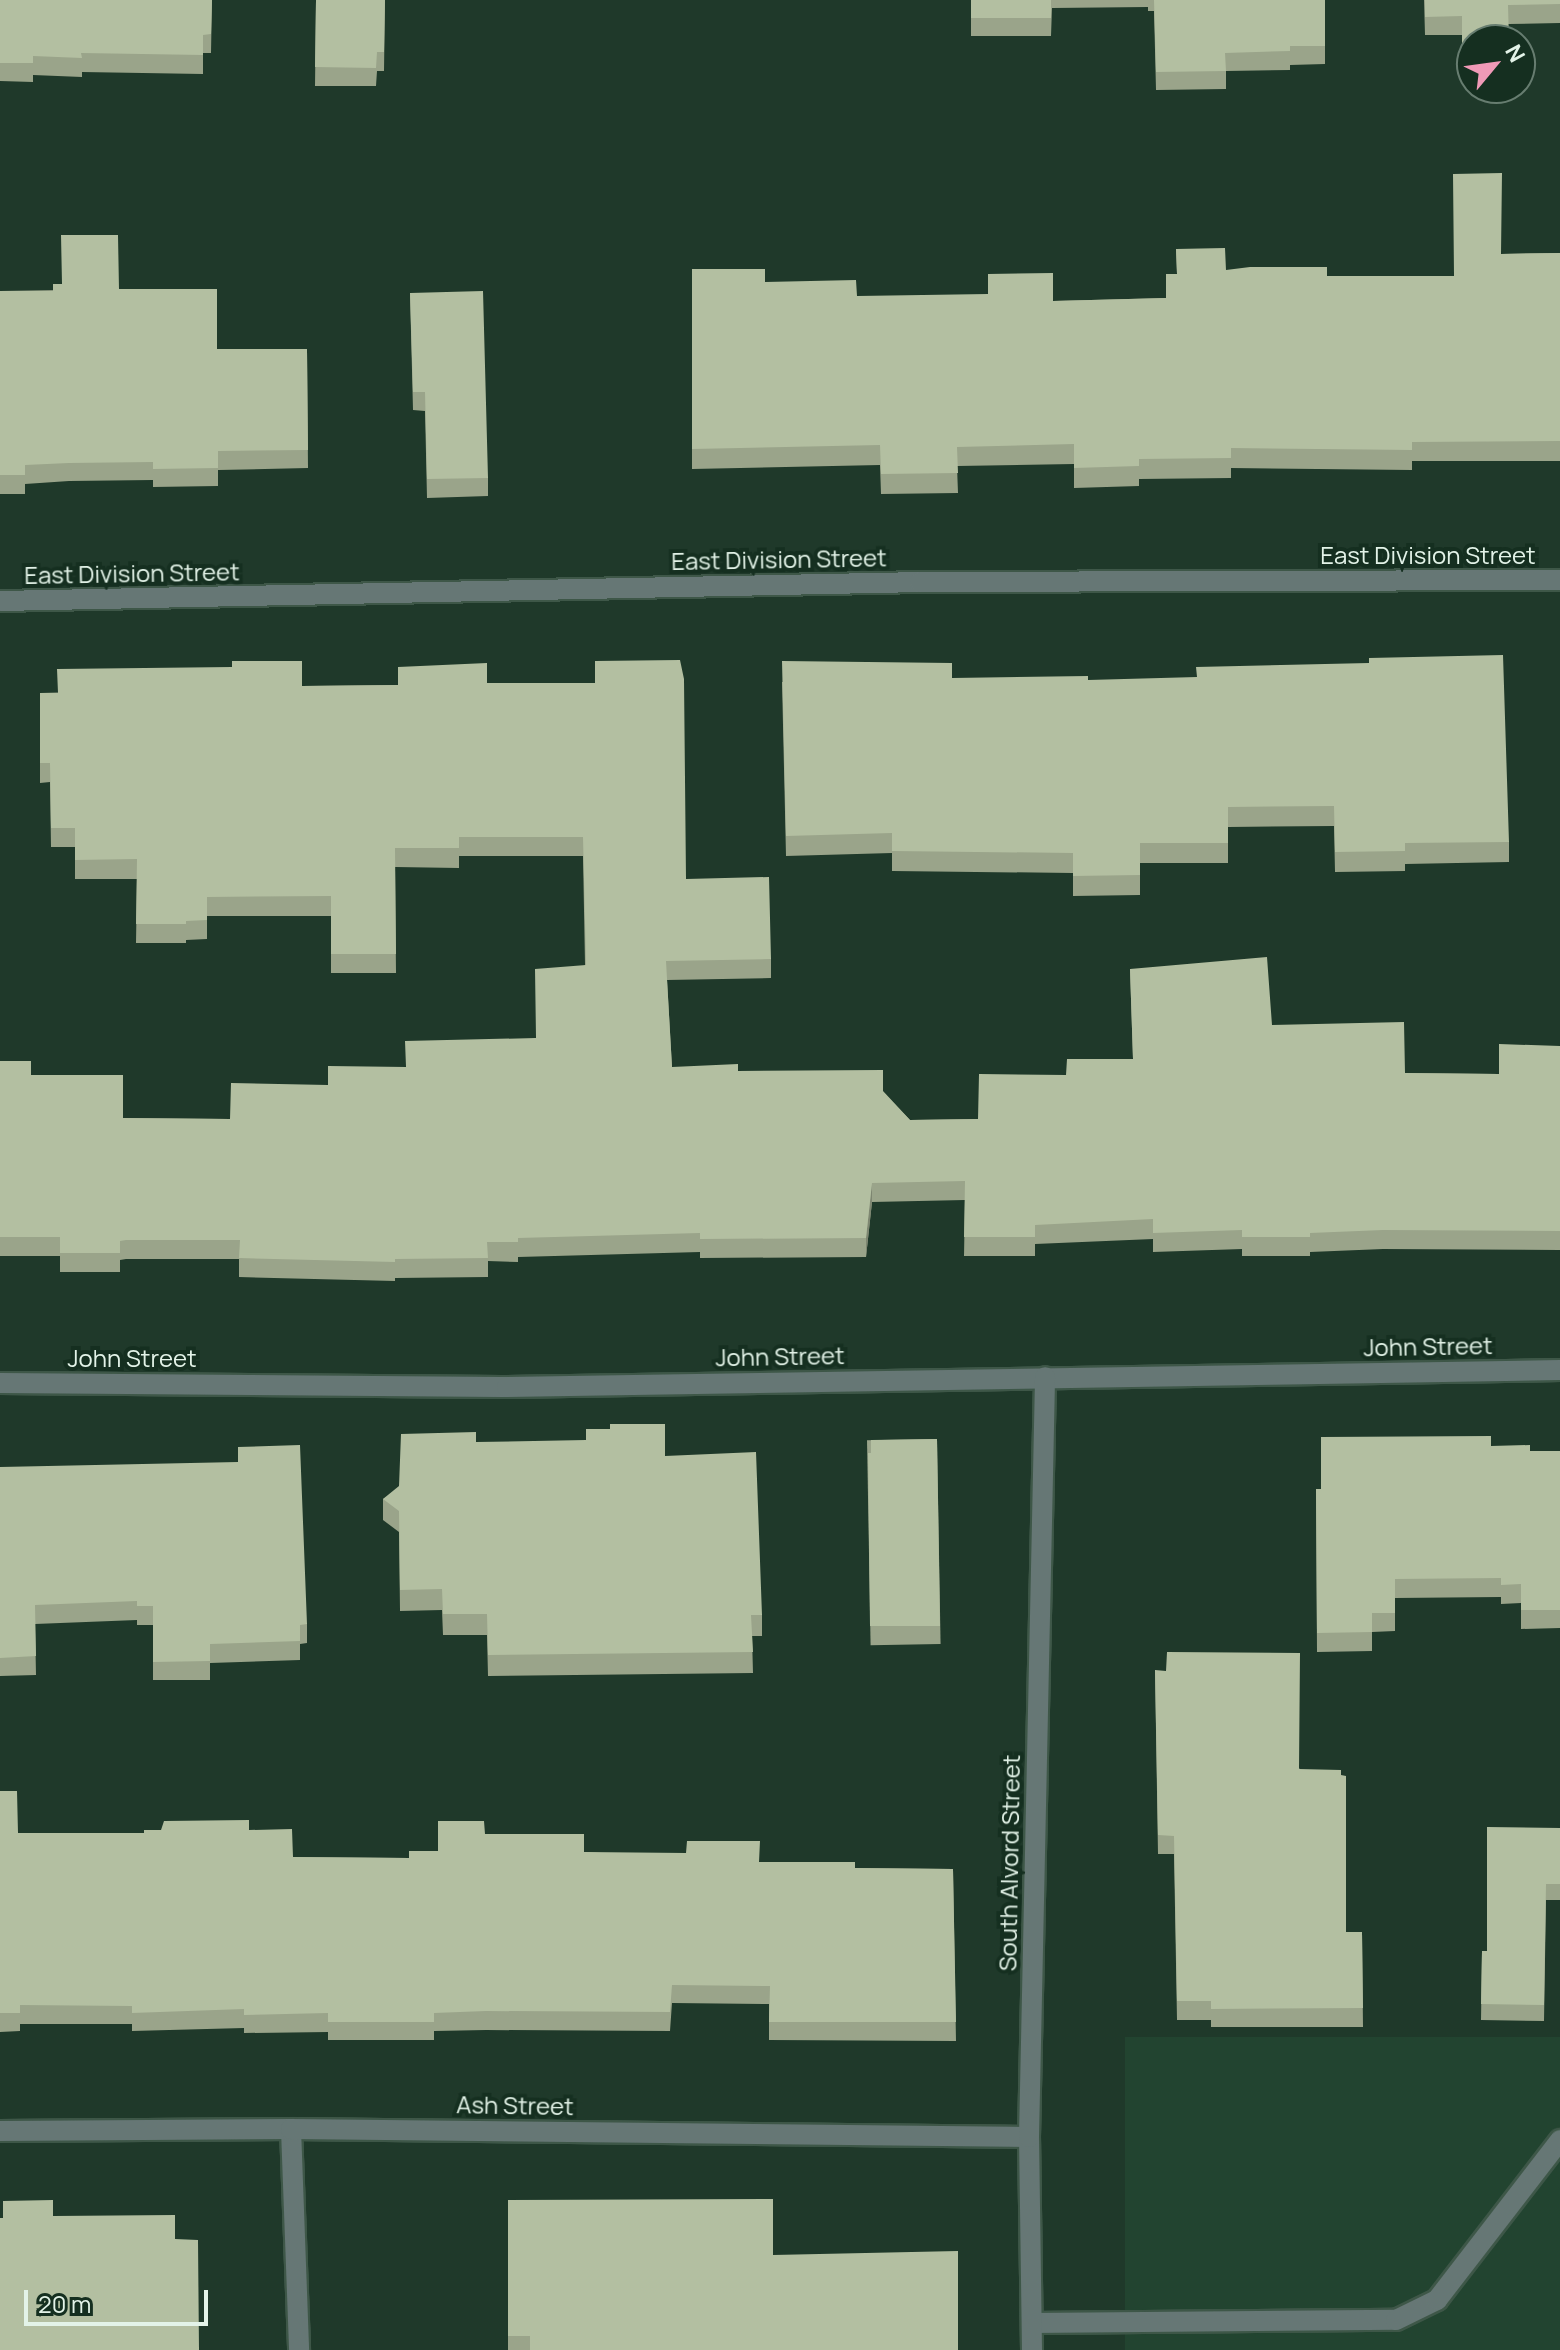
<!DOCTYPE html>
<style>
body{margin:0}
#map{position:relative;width:1560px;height:2350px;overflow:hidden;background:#1f392a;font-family:Manrope,sans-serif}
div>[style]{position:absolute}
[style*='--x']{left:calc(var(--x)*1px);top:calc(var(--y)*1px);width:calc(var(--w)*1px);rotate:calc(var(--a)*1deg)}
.built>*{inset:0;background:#224430;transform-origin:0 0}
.roads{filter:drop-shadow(2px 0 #3e5748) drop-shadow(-2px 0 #3e5748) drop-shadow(0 2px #3e5748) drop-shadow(0 -2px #3e5748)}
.lane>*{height:20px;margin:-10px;padding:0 10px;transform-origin:10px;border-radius:10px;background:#667775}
.street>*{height:20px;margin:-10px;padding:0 10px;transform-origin:10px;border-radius:10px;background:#667775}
.wall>*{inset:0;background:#9aa48a;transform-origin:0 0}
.shaded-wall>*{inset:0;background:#7d8671}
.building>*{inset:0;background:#b3bfa1;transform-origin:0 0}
span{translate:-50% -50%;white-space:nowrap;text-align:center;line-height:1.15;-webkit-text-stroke:8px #152f20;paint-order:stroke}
.street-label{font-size:24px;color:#e3f3e8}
.north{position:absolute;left:1456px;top:24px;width:80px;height:80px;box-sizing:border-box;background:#152f20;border:2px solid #677d70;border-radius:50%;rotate:61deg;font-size:22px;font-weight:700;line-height:32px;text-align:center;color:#e3f3e8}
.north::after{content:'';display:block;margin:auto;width:28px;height:36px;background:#f09ab7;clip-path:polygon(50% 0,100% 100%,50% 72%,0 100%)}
.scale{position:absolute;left:24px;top:2290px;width:184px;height:36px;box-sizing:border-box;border:4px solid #e3f3e8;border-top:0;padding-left:10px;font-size:24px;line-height:28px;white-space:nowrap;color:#e3f3e8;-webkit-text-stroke:6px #152f20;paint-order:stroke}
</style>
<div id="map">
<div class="built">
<div style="left:1560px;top:2037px;width:313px;height:435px;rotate:90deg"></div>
</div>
<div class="roads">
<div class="lane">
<div style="--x:1032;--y:2323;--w:364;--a:-0.5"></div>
<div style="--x:1396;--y:2320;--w:46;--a:-26"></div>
<div style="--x:1437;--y:2300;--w:202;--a:-52.4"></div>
</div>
<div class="street">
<div style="--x:0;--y:601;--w:920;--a:-1.18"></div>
<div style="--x:920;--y:582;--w:640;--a:-0.18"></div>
<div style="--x:0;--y:1383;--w:507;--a:0.45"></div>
<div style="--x:507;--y:1387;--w:1053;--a:-0.92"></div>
<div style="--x:291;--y:2129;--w:221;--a:87.9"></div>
<div style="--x:0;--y:2131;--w:291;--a:-0.4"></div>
<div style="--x:291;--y:2129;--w:738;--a:0.62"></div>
<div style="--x:1032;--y:2350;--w:213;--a:-90.8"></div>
<div style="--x:1029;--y:2137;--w:760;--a:-88.79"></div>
</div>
</div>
<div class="wall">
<div style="clip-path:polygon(0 0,212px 0,211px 53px,203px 53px,203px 74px,82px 72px,82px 77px,33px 75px,33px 82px,0 81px)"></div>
<div style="clip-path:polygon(316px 0,385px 0,384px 71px,377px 71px,376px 86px,315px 86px)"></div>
<div style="clip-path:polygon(971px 0,1325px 0,1325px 64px,1290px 65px,1290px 70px,1226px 71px,1226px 89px,1156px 90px,1154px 11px,1148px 11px,1148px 7px,1052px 8px,1051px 36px,971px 36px)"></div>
<div style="clip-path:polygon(1424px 0,1560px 0,1560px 23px,1508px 24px,1472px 40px,1472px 71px,1462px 71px,1462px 35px,1425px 35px)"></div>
<div style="clip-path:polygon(1176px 249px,1226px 270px,1327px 276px,1454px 276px,1501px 254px,1560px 253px,1560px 461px,1412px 461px,1412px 470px,1231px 468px,1231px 478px,1139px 479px,1139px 486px,1074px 488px,1074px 464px,957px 466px,958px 493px,881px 494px,880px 465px,692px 469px,692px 269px,765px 282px,857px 296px,1053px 301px,1166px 298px,1177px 274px)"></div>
<div style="clip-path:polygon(119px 289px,217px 349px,307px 349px,308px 468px,218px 470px,218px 486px,153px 487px,153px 480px,69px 481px,25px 484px,25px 494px,0 494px,0 291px)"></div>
<div style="clip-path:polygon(410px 293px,488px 478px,488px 496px,427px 498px,425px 411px,413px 410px)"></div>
<div style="clip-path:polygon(952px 678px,1088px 680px,1509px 842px,1509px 862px,1405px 864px,1405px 871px,1335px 872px,1334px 826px,1228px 827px,1228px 863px,1140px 863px,1140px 895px,1073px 896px,1073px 873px,892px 871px,892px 853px,786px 856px,782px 682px)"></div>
<div style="clip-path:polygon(487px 683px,686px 879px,771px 959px,771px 978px,667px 980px,672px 1067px,738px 1071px,883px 1092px,910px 1120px,978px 1119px,1066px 1075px,1133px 1059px,1130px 969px,1272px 1025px,1405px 1073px,1499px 1074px,1560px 1046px,1560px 1250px,1383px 1249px,1310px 1252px,1310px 1256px,1242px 1256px,1242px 1249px,1153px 1252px,1153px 1239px,1035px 1244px,1035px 1256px,964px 1256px,965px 1200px,872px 1202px,866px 1257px,700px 1258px,700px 1252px,518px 1257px,518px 1262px,488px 1261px,488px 1277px,395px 1278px,395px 1281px,239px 1277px,239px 1259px,126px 1259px,120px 1260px,120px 1272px,60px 1272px,60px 1256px,0 1256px,0 1061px,123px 1118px,230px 1119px,328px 1085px,536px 1038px,585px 965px,583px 856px,459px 856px,459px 868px,395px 867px,396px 973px,331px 973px,331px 916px,207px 916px,207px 939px,186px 940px,186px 943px,136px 943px,137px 879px,75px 879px,75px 847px,51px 847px,50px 782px,40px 783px,40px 693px,302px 686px,398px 685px)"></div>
<div style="left:937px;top:1439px;width:205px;height:70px;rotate:89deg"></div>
<div style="clip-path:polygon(476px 1442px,762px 1615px,762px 1636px,752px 1636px,753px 1673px,488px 1676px,487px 1635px,443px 1635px,442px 1610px,400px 1611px,399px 1532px,383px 1520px,383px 1499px)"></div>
<div style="clip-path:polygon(1491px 1446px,1530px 1451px,1560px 1451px,1560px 1628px,1521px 1629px,1521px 1603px,1501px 1604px,1501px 1597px,1395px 1598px,1395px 1631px,1372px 1632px,1372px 1651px,1317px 1652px,1316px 1489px,1321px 1489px)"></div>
<div style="clip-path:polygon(0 1467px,307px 1624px,307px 1643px,300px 1644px,300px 1660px,210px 1663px,210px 1680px,153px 1680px,153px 1625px,137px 1625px,137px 1620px,35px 1624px,36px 1675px,0 1676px)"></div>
<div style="clip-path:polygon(1155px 1670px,1300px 1769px,1346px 1932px,1362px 1932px,1363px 2027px,1211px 2027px,1211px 2020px,1177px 2020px,1174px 1854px,1158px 1854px)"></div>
<div style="clip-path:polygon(0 1791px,18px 1833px,144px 1833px,249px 1830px,293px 1857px,409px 1858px,438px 1851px,485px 1834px,584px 1852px,855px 1868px,953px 1869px,956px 2041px,769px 2040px,769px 2004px,672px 2003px,670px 2031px,486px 2030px,434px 2031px,434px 2040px,328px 2040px,328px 2032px,244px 2033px,244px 2028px,132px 2031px,132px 2024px,20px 2024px,20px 2031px,0 2032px)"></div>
<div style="clip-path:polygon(1560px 1828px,1560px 1900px,1546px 1900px,1544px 2021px,1481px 2020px,1482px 1951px,1487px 1951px)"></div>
<div style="clip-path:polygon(508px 2200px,773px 2255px,958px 2350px,508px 2350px)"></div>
</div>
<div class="shaded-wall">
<div style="clip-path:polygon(872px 1183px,872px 1202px,866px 1257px,866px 1238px)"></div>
</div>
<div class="building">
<div style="clip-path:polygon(0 0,212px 0,211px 34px,203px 35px,203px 55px,81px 53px,82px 58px,33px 56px,33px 63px,0 63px)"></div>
<div style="clip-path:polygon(316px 0,385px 0,384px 52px,377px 52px,376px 68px,315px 67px)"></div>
<div style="left:971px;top:0;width:80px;height:18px"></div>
<div style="clip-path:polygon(1154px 0,1325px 0,1325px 46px,1290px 46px,1290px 51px,1225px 53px,1226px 71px,1156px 72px)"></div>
<div style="clip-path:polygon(1425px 0,1560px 0,1560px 4px,1508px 5px,1509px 40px,1472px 40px,1472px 52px,1462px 52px,1462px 16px,1425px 17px)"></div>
<div style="clip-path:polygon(1502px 173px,1501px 254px,1560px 253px,1560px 441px,1412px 442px,1412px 450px,1231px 448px,1231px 458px,1139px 459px,1139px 466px,1074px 468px,1074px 444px,957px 447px,958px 473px,881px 474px,880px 445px,692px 449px,692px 269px,765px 269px,765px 282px,856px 280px,857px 296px,988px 294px,988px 274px,1053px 273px,1053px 301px,1166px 298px,1166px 274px,1177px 274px,1176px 249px,1225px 248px,1226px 270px,1250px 267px,1327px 267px,1327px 276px,1454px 276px,1453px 174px)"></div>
<div style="clip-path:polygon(61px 235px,118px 235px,119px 289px,217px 289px,217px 349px,307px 349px,308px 450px,218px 451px,218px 468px,153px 469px,153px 462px,69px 463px,25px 465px,25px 475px,0 475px,0 291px,53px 291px,53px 284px,62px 284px)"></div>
<div style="clip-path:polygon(483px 291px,488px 478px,427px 479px,425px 392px,413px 392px,410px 293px)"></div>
<div style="clip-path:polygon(1503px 655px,1509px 842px,1405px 843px,1405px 851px,1335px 852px,1334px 806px,1228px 807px,1228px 843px,1140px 843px,1140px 875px,1073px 876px,1073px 853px,892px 851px,892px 833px,786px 836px,782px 661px,952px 663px,952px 678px,1088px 676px,1088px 680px,1197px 677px,1196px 667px,1369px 663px,1369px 658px)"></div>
<div style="clip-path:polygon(680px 660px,684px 679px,686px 879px,769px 877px,771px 959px,666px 961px,672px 1067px,738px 1064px,738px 1071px,883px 1070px,883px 1091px,910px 1120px,978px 1119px,979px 1074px,1066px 1075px,1067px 1059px,1133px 1059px,1130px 969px,1267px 957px,1272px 1025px,1404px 1022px,1405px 1073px,1499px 1074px,1499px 1044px,1560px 1046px,1560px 1231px,1383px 1230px,1310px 1233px,1310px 1237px,1242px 1237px,1242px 1230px,1153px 1233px,1153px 1219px,1035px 1225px,1035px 1237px,964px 1237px,965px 1181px,872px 1183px,866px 1238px,700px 1239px,700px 1233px,518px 1238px,518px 1242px,487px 1242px,488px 1258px,395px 1259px,395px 1262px,239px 1258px,240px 1240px,126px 1240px,120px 1241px,120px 1253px,60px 1253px,60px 1237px,0 1237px,0 1061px,31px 1061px,31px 1075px,123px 1075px,123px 1118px,230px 1119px,231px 1083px,328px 1085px,328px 1066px,406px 1067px,405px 1041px,536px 1038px,535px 969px,586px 965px,583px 837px,459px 837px,459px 848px,395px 848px,396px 954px,331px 954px,331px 896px,207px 897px,207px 920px,186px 921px,186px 924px,136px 924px,137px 859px,75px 860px,75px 828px,51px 828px,50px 763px,40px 763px,40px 693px,58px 693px,57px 669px,232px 667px,232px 661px,302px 661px,302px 686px,398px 685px,398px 667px,487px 663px,487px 683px,595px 683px,595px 661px)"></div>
<div style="clip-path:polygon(610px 1424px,665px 1424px,665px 1456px,756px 1452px,762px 1615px,751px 1615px,753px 1652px,488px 1655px,487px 1614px,443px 1614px,442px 1589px,400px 1590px,399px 1511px,383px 1499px,399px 1486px,401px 1434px,476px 1432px,476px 1442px,586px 1440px,586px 1429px,610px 1429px)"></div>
<div style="clip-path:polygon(1491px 1436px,1491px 1446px,1530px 1445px,1530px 1451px,1560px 1451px,1560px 1610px,1521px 1610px,1521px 1584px,1501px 1585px,1501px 1578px,1395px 1579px,1395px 1613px,1372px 1613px,1372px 1632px,1317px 1633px,1316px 1489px,1321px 1489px,1321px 1437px)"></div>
<div style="clip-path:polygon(937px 1439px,940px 1626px,870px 1626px,868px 1453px,871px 1453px,871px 1440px)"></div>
<div style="clip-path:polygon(300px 1445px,307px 1624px,300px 1625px,300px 1641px,210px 1644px,210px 1661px,153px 1662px,153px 1606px,137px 1606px,137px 1601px,35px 1605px,36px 1656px,0 1658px,0 1467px,238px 1462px,238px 1447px)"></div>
<div style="clip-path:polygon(1167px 1652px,1300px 1653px,1299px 1769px,1341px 1770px,1341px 1775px,1346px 1776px,1346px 1932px,1362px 1932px,1363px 2008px,1211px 2009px,1211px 2001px,1177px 2001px,1174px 1836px,1158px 1835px,1155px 1670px,1166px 1671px)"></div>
<div style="clip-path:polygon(0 1791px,17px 1791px,18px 1833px,144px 1833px,144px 1830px,161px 1830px,164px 1821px,249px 1820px,249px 1830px,292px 1829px,293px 1857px,409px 1858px,409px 1851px,438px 1851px,438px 1821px,484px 1821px,485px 1834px,584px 1834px,584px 1852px,686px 1853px,687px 1841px,760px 1841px,759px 1862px,855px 1862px,855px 1868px,953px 1869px,956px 2022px,769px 2022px,770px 1986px,672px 1985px,670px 2012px,486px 2011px,434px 2013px,434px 2022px,328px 2022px,328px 2013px,244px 2015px,244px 2009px,132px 2013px,132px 2006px,20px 2005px,20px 2013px,0 2013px)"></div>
<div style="clip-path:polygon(1487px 1827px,1560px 1828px,1560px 1884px,1546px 1884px,1544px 2005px,1481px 2004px,1482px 1951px,1487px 1951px)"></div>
<div style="clip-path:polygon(773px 2199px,773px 2255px,958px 2251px,958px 2350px,530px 2350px,530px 2336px,508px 2336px,508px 2200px)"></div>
<div style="clip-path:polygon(53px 2200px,53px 2216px,175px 2215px,175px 2239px,198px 2240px,199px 2350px,0 2350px,0 2218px,3px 2218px,3px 2201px)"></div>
</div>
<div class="street-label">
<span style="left:1428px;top:555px">East Division Street</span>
<span style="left:779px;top:559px;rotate:-1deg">East Division Street</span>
<span style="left:132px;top:573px;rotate:-1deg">East Division Street</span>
<span style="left:1428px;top:1346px;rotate:-1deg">John Street</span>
<span style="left:780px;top:1356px;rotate:-1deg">John Street</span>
<span style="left:132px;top:1358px">John Street</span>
<span style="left:1009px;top:1863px;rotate:-89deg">South Alvord Street</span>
<span style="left:515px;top:2105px;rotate:1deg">Ash Street</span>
</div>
<div class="north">N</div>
<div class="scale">20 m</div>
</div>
